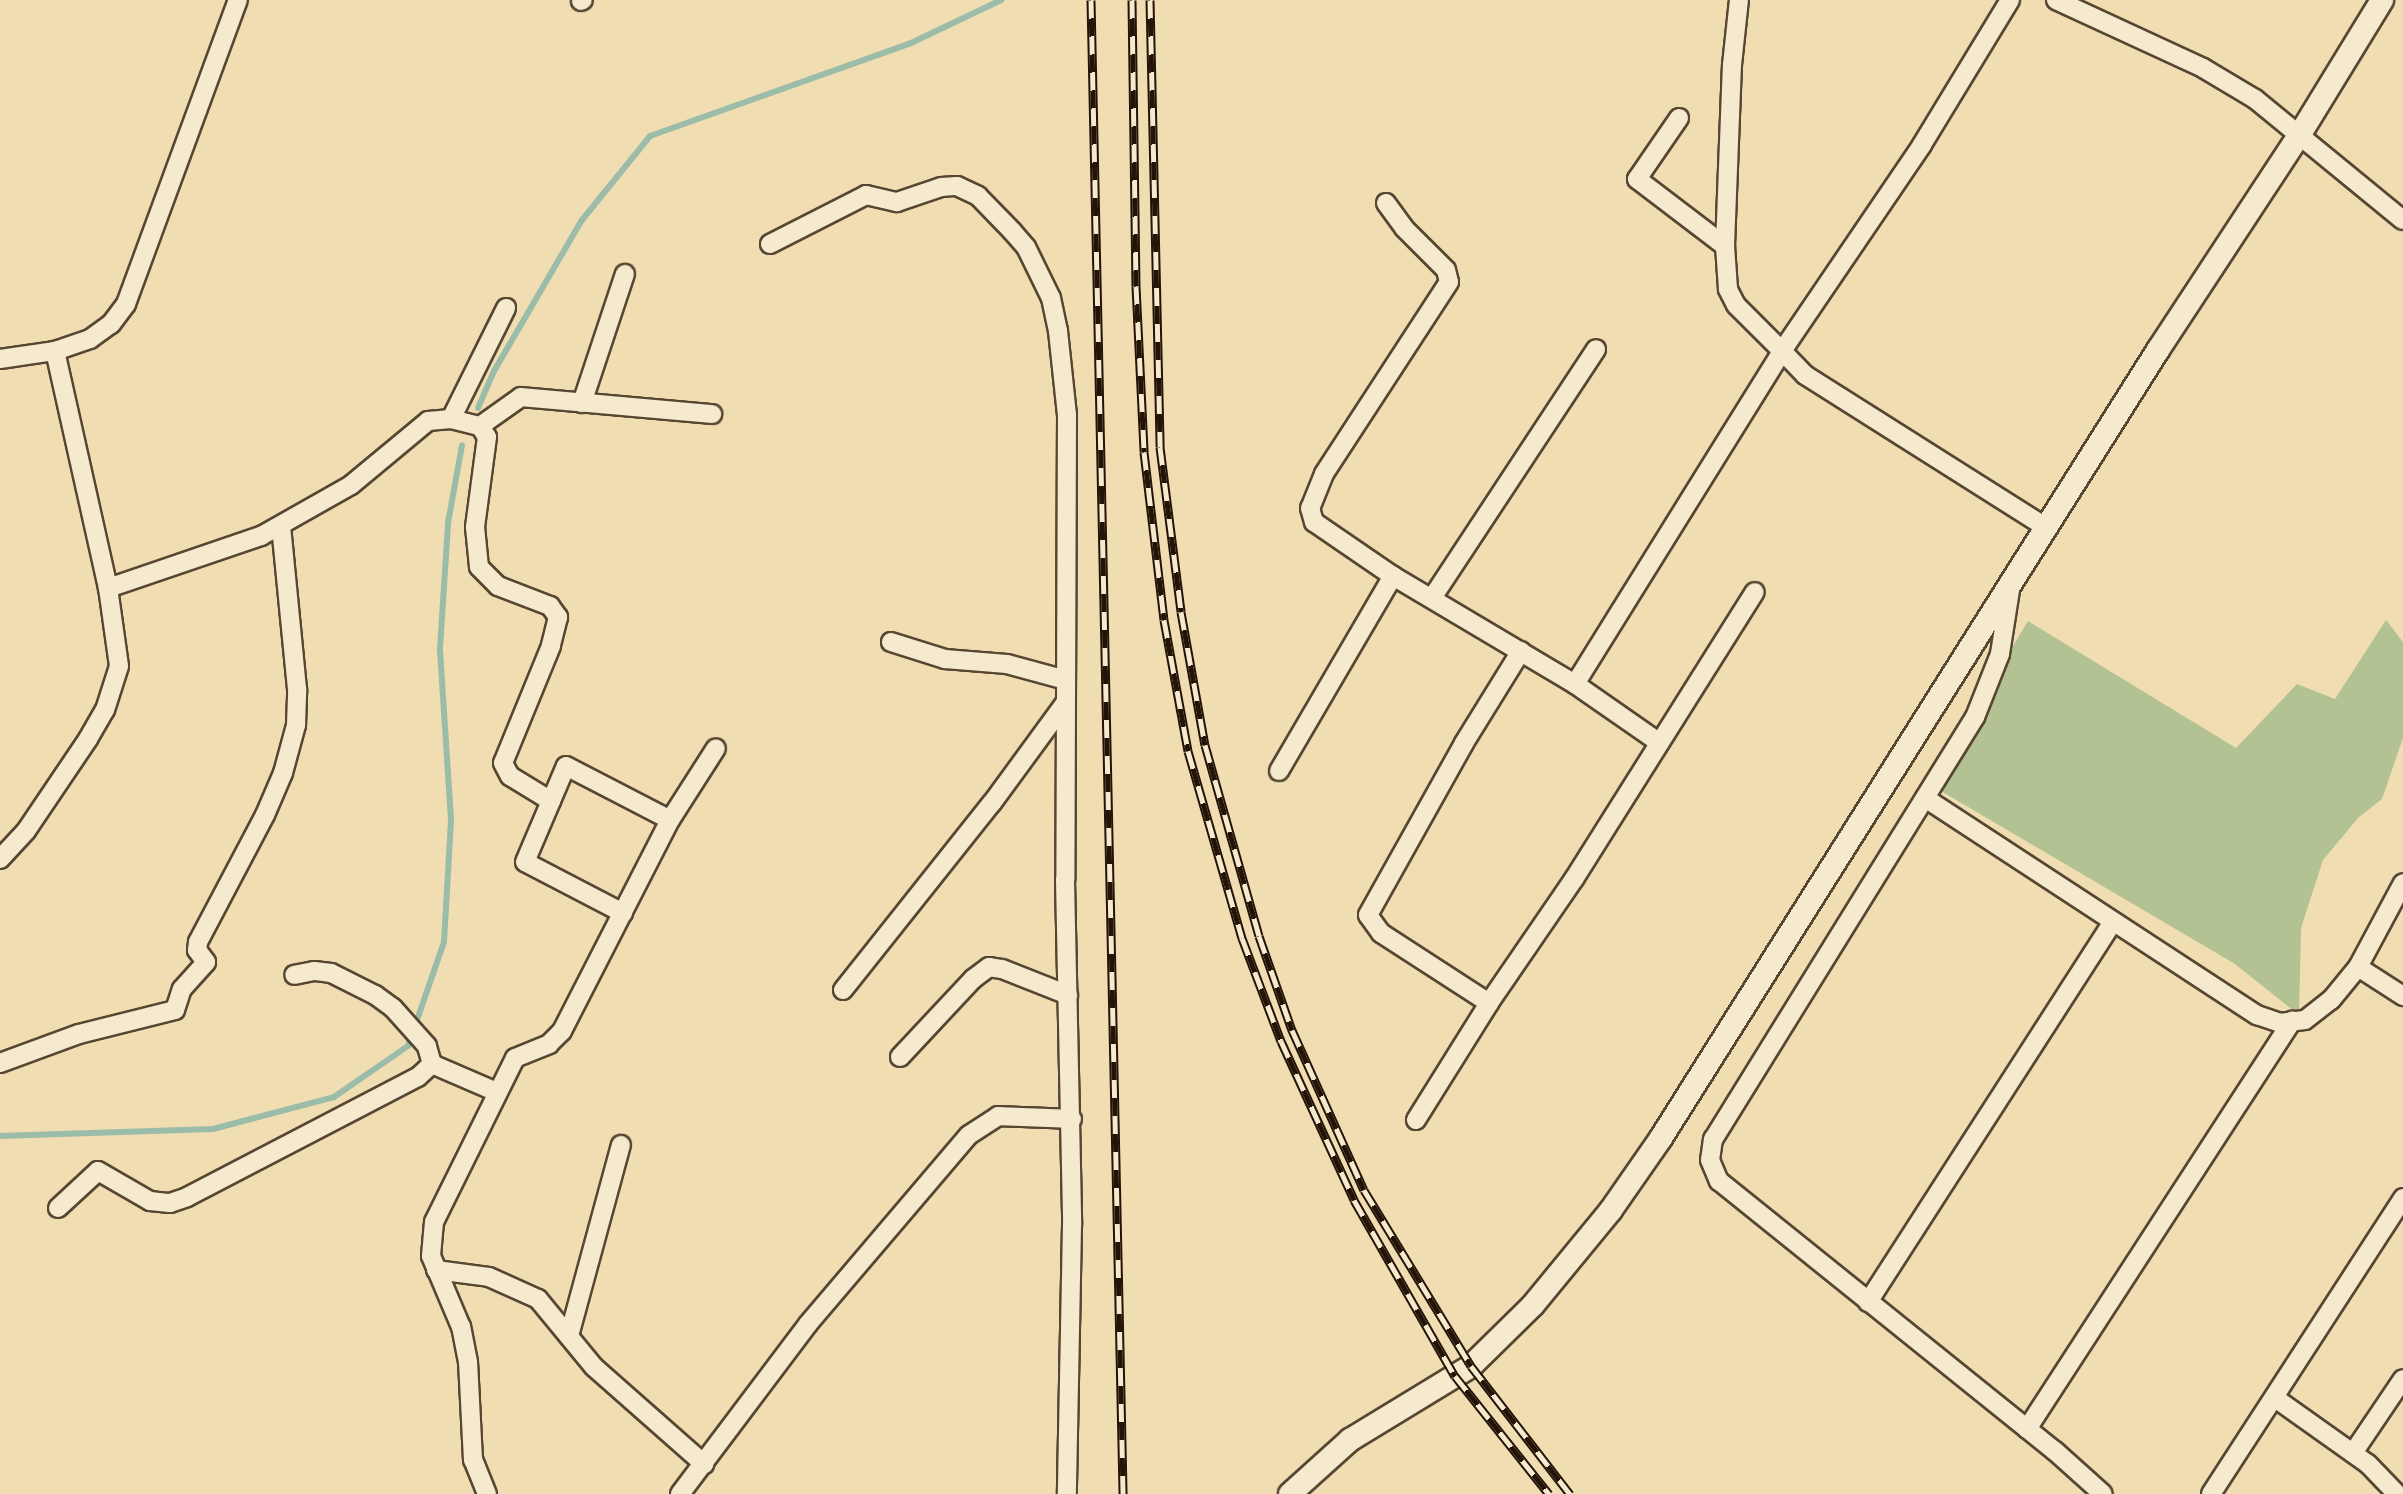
<!DOCTYPE html>
<style>
body{margin:0}
#map{position:relative;width:2403px;height:1494px;overflow:hidden;background:#f0deb2;font-family:Alegreya,serif}
div>[style]{position:absolute}
[style*='--x']{left:calc(var(--x)*1px);top:calc(var(--y)*1px);width:calc(var(--w)*1px);rotate:calc(var(--a)*1deg)}
.green>*{inset:0;background:#b3c292}
.stream>*{height:6px;margin:-3px;padding:0 3px;transform-origin:3px;border-radius:3px;background:#9bbca9}
.roads{filter:drop-shadow(2px 0 #574632) drop-shadow(-2px 0 #574632) drop-shadow(0 2px #574632) drop-shadow(0 -2px #574632)}
.minor>*{height:18px;margin:-9px;padding:0 9px;transform-origin:9px;border-radius:9px;background:#f5eacd}
.tertiary>*{height:22px;margin:-11px;padding:0 11px;transform-origin:11px;border-radius:11px;background:#f5eacd}
.rail>*{height:9px;margin-top:-4.5px;transform-origin:0;background:repeating-linear-gradient(90deg,#f5eacd 0 18px,#241408 0 36px);box-sizing:border-box;border-block:2px solid #241408}
span{translate:-50% -50%;white-space:nowrap;text-align:center;line-height:1.15;-webkit-text-stroke:8px #f5eacd;paint-order:stroke}
</style>
<div id="map">
<div class="green">
<div style="clip-path:polygon(2386px 620px,2403px 642px,2403px 738px,2382px 799px,2358px 818px,2323px 860px,2301px 928px,2299px 1015px,2235px 964px,1929px 784px,2028px 621px,2236px 748px,2297px 684px,2335px 699px)"></div>
</div>
<div class="stream">
<div style="--x:478;--y:408;--w:40;--a:-66.6"></div>
<div style="--x:494;--y:371;--w:175;--a:-59.8"></div>
<div style="--x:582;--y:220;--w:108;--a:-51"></div>
<div style="--x:650;--y:136;--w:277;--a:-19.6"></div>
<div style="--x:911;--y:43;--w:100;--a:-25.5"></div>
<div style="--x:0;--y:1136;--w:213;--a:-1.9"></div>
<div style="--x:213;--y:1129;--w:125;--a:-14.8"></div>
<div style="--x:334;--y:1097;--w:90;--a:-34.6"></div>
<div style="--x:408;--y:1046;--w:110;--a:-70.9"></div>
<div style="--x:444;--y:942;--w:122;--a:-86.7"></div>
<div style="--x:451;--y:820;--w:172;--a:-93.7"></div>
<div style="--x:440;--y:648;--w:125;--a:-86.3"></div>
<div style="--x:448;--y:523;--w:79;--a:-79.8"></div>
</div>
<div class="roads">
<div class="minor">
<div style="--x:2010;--y:0;--w:170;--a:121.3"></div>
<div style="--x:1922;--y:145;--w:249;--a:124.2"></div>
<div style="--x:1782;--y:351;--w:33;--a:46"></div>
<div style="--x:1805;--y:375;--w:286;--a:32.3"></div>
<div style="--x:2056;--y:0;--w:162;--a:24.8"></div>
<div style="--x:2203;--y:68;--w:61;--a:30.8"></div>
<div style="--x:2255;--y:99;--w:191;--a:39.3"></div>
<div style="--x:581;--y:1;--w:2;--a:-27"></div>
<div style="--x:1679;--y:118;--w:74;--a:124.5"></div>
<div style="--x:1637;--y:179;--w:111;--a:37.3"></div>
<div style="--x:1386;--y:203;--w:31;--a:54"></div>
<div style="--x:1404;--y:228;--w:59;--a:45"></div>
<div style="--x:1446;--y:270;--w:12;--a:76"></div>
<div style="--x:1449;--y:282;--w:229;--a:123.1"></div>
<div style="--x:1324;--y:474;--w:37;--a:112"></div>
<div style="--x:1310;--y:508;--w:15;--a:74"></div>
<div style="--x:1314;--y:522;--w:96;--a:34.4"></div>
<div style="--x:1393;--y:576;--w:212;--a:30.7"></div>
<div style="--x:1575;--y:684;--w:103;--a:34.8"></div>
<div style="--x:770;--y:244;--w:108;--a:-27"></div>
<div style="--x:866;--y:195;--w:32;--a:13"></div>
<div style="--x:897;--y:202;--w:46;--a:-18.8"></div>
<div style="--x:941;--y:187;--w:16;--a:-4"></div>
<div style="--x:957;--y:186;--w:23;--a:25"></div>
<div style="--x:978;--y:196;--w:49;--a:45.8"></div>
<div style="--x:1012;--y:231;--w:21;--a:49"></div>
<div style="--x:1026;--y:247;--w:57;--a:63.9"></div>
<div style="--x:1051;--y:298;--w:34;--a:78"></div>
<div style="--x:1058;--y:331;--w:84;--a:83.9"></div>
<div style="--x:1067;--y:415;--w:465;--a:90.2"></div>
<div style="--x:1065;--y:880;--w:345;--a:88.8"></div>
<div style="--x:1072;--y:1225;--w:269;--a:91.1"></div>
<div style="--x:0;--y:359;--w:56;--a:-8.3"></div>
<div style="--x:55;--y:351;--w:37;--a:-19"></div>
<div style="--x:90;--y:339;--w:26;--a:-36"></div>
<div style="--x:111;--y:324;--w:25;--a:-53"></div>
<div style="--x:126;--y:304;--w:324;--a:-69.8"></div>
<div style="--x:582;--y:403;--w:136;--a:-71.6"></div>
<div style="--x:451;--y:419;--w:124;--a:-63.6"></div>
<div style="--x:480;--y:426;--w:50;--a:-35.3"></div>
<div style="--x:521;--y:397;--w:192;--a:5.1"></div>
<div style="--x:108;--y:588;--w:162;--a:-18.8"></div>
<div style="--x:261;--y:536;--w:103;--a:-29.5"></div>
<div style="--x:351;--y:485;--w:100;--a:-39.7"></div>
<div style="--x:428;--y:421;--w:23;--a:-5"></div>
<div style="--x:451;--y:419;--w:30;--a:14"></div>
<div style="--x:480;--y:426;--w:13;--a:58"></div>
<div style="--x:487;--y:437;--w:91;--a:97.6"></div>
<div style="--x:475;--y:527;--w:40;--a:84.3"></div>
<div style="--x:479;--y:567;--w:27;--a:45"></div>
<div style="--x:498;--y:586;--w:56;--a:21"></div>
<div style="--x:550;--y:606;--w:14;--a:54"></div>
<div style="--x:558;--y:617;--w:30;--a:104"></div>
<div style="--x:551;--y:646;--w:126;--a:112.3"></div>
<div style="--x:503;--y:763;--w:15;--a:62"></div>
<div style="--x:510;--y:776;--w:48;--a:31.4"></div>
<div style="--x:2010;--y:590;--w:65;--a:98.9"></div>
<div style="--x:2000;--y:654;--w:68;--a:111.6"></div>
<div style="--x:1975;--y:717;--w:497;--a:121.8"></div>
<div style="--x:1713;--y:1139;--w:21;--a:98"></div>
<div style="--x:1710;--y:1160;--w:23;--a:67"></div>
<div style="--x:1719;--y:1181;--w:431;--a:38.8"></div>
<div style="--x:2055;--y:1451;--w:64;--a:41.9"></div>
<div style="--x:1432;--y:598;--w:298;--a:-56.6"></div>
<div style="--x:891;--y:642;--w:57;--a:17.5"></div>
<div style="--x:945;--y:659;--w:62;--a:4.6"></div>
<div style="--x:1007;--y:664;--w:61;--a:15.2"></div>
<div style="--x:1575;--y:684;--w:392;--a:-58.1"></div>
<div style="--x:1782;--y:351;--w:65;--a:-135"></div>
<div style="--x:1736;--y:305;--w:18;--a:-117"></div>
<div style="--x:1728;--y:289;--w:43;--a:-94"></div>
<div style="--x:1725;--y:246;--w:181;--a:-87.8"></div>
<div style="--x:1732;--y:65;--w:65;--a:-83.9"></div>
<div style="--x:1279;--y:771;--w:226;--a:-59.7"></div>
<div style="--x:1925;--y:798;--w:397;--a:33.2"></div>
<div style="--x:2257;--y:1015;--w:24;--a:19"></div>
<div style="--x:2280;--y:1023;--w:25;--a:-7"></div>
<div style="--x:2305;--y:1020;--w:33;--a:-38"></div>
<div style="--x:2331;--y:1000;--w:43;--a:-50.7"></div>
<div style="--x:2358;--y:967;--w:95;--a:-61.8"></div>
<div style="--x:0;--y:859;--w:38;--a:-47"></div>
<div style="--x:26;--y:831;--w:111;--a:-56"></div>
<div style="--x:88;--y:739;--w:34;--a:-60"></div>
<div style="--x:105;--y:710;--w:46;--a:-72.3"></div>
<div style="--x:119;--y:666;--w:79;--a:-98"></div>
<div style="--x:108;--y:588;--w:243;--a:-102.6"></div>
<div style="--x:623;--y:913;--w:110;--a:-152.5"></div>
<div style="--x:525;--y:862;--w:104;--a:-66.9"></div>
<div style="--x:566;--y:766;--w:117;--a:27.4"></div>
<div style="--x:2358;--y:967;--w:54;--a:32.8"></div>
<div style="--x:843;--y:990;--w:239;--a:-51.5"></div>
<div style="--x:992;--y:803;--w:125;--a:-53.8"></div>
<div style="--x:1489;--y:1003;--w:129;--a:-147.1"></div>
<div style="--x:1381;--y:933;--w:22;--a:-126"></div>
<div style="--x:1368;--y:915;--w:197;--a:-60.8"></div>
<div style="--x:1464;--y:743;--w:108;--a:-58.2"></div>
<div style="--x:900;--y:1057;--w:107;--a:-46.9"></div>
<div style="--x:973;--y:979;--w:20;--a:-37"></div>
<div style="--x:989;--y:967;--w:13;--a:9"></div>
<div style="--x:1002;--y:969;--w:71;--a:21.5"></div>
<div style="--x:0;--y:1063;--w:84;--a:-20.2"></div>
<div style="--x:79;--y:1034;--w:99;--a:-14"></div>
<div style="--x:175;--y:1010;--w:22;--a:-72"></div>
<div style="--x:182;--y:989;--w:36;--a:-48"></div>
<div style="--x:206;--y:962;--w:15;--a:-127"></div>
<div style="--x:197;--y:950;--w:8;--a:-83"></div>
<div style="--x:198;--y:942;--w:144;--a:-62.2"></div>
<div style="--x:265;--y:815;--w:46;--a:-66.8"></div>
<div style="--x:283;--y:773;--w:50;--a:-74.8"></div>
<div style="--x:296;--y:725;--w:36;--a:-88"></div>
<div style="--x:297;--y:689;--w:164;--a:-95.6"></div>
<div style="--x:432;--y:1064;--w:71;--a:23.3"></div>
<div style="--x:1416;--y:1120;--w:138;--a:-58"></div>
<div style="--x:1489;--y:1003;--w:150;--a:-55.6"></div>
<div style="--x:1574;--y:879;--w:339;--a:-57.8"></div>
<div style="--x:58;--y:1208;--w:54;--a:-42.8"></div>
<div style="--x:98;--y:1171;--w:60;--a:30"></div>
<div style="--x:150;--y:1201;--w:20;--a:6"></div>
<div style="--x:170;--y:1203;--w:18;--a:-19"></div>
<div style="--x:187;--y:1197;--w:260;--a:-27.5"></div>
<div style="--x:418;--y:1077;--w:19;--a:-43"></div>
<div style="--x:432;--y:1064;--w:19;--a:-106"></div>
<div style="--x:427;--y:1046;--w:51;--a:-131.8"></div>
<div style="--x:393;--y:1008;--w:22;--a:-144"></div>
<div style="--x:375;--y:995;--w:49;--a:-153.4"></div>
<div style="--x:331;--y:973;--w:17;--a:-173"></div>
<div style="--x:314;--y:971;--w:20;--a:169"></div>
<div style="--x:436;--y:1270;--w:53;--a:7.5"></div>
<div style="--x:489;--y:1277;--w:54;--a:24.2"></div>
<div style="--x:538;--y:1299;--w:88;--a:50.5"></div>
<div style="--x:594;--y:1367;--w:147;--a:41.4"></div>
<div style="--x:1868;--y:1302;--w:452;--a:-57.2"></div>
<div style="--x:569;--y:1336;--w:198;--a:-74.8"></div>
<div style="--x:2275;--y:1398;--w:114;--a:35.4"></div>
<div style="--x:2368;--y:1464;--w:42;--a:46"></div>
<div style="--x:2027;--y:1429;--w:487;--a:-57"></div>
<div style="--x:2353;--y:1453;--w:89;--a:-56"></div>
<div style="--x:487;--y:1494;--w:37;--a:-112"></div>
<div style="--x:473;--y:1460;--w:98;--a:-92.9"></div>
<div style="--x:468;--y:1362;--w:36;--a:-101"></div>
<div style="--x:461;--y:1327;--w:77;--a:-112.9"></div>
<div style="--x:431;--y:1256;--w:34;--a:-85"></div>
<div style="--x:434;--y:1222;--w:183;--a:-63.7"></div>
<div style="--x:515;--y:1058;--w:37;--a:-22"></div>
<div style="--x:549;--y:1044;--w:18;--a:-45"></div>
<div style="--x:562;--y:1031;--w:237;--a:-62.9"></div>
<div style="--x:670;--y:820;--w:85;--a:-57.4"></div>
<div style="--x:680;--y:1494;--w:213;--a:-53"></div>
<div style="--x:808;--y:1324;--w:248;--a:-49.6"></div>
<div style="--x:969;--y:1135;--w:35;--a:-33"></div>
<div style="--x:998;--y:1116;--w:74;--a:2.3"></div>
<div style="--x:2211;--y:1494;--w:353;--a:-57"></div>
</div>
<div class="tertiary">
<div style="--x:1290;--y:1494;--w:81;--a:-42"></div>
<div style="--x:1350;--y:1440;--w:142;--a:-31.4"></div>
<div style="--x:1471;--y:1366;--w:87;--a:-44.5"></div>
<div style="--x:1533;--y:1305;--w:123;--a:-50.6"></div>
<div style="--x:1611;--y:1210;--w:88;--a:-55.2"></div>
<div style="--x:1661;--y:1138;--w:932;--a:-57.76"></div>
<div style="--x:2158;--y:350;--w:258;--a:-56.7"></div>
<div style="--x:2300;--y:134;--w:157;--a:-58.5"></div>
</div>
</div>
<div class="rail">
<div style="--x:1091;--y:0;--w:1494;--a:88.77"></div>
<div style="--x:1132;--y:0;--w:286;--a:89.2"></div>
<div style="--x:1136;--y:286;--w:166;--a:87.2"></div>
<div style="--x:1144;--y:452;--w:169;--a:83.2"></div>
<div style="--x:1164;--y:620;--w:133;--a:79.6"></div>
<div style="--x:1188;--y:751;--w:195;--a:73.9"></div>
<div style="--x:1242;--y:938;--w:110;--a:69.3"></div>
<div style="--x:1281;--y:1041;--w:175;--a:65.3"></div>
<div style="--x:1354;--y:1200;--w:203;--a:60.2"></div>
<div style="--x:1455;--y:1376;--w:151;--a:51.5"></div>
<div style="--x:1150;--y:0;--w:447;--a:88.7"></div>
<div style="--x:1160;--y:447;--w:166;--a:82.7"></div>
<div style="--x:1181;--y:612;--w:135;--a:79.8"></div>
<div style="--x:1205;--y:745;--w:198;--a:74.2"></div>
<div style="--x:1259;--y:936;--w:100;--a:70.7"></div>
<div style="--x:1292;--y:1030;--w:175;--a:65.8"></div>
<div style="--x:1364;--y:1190;--w:206;--a:58.7"></div>
<div style="--x:1471;--y:1366;--w:162;--a:52.3"></div>
</div>
</div>
